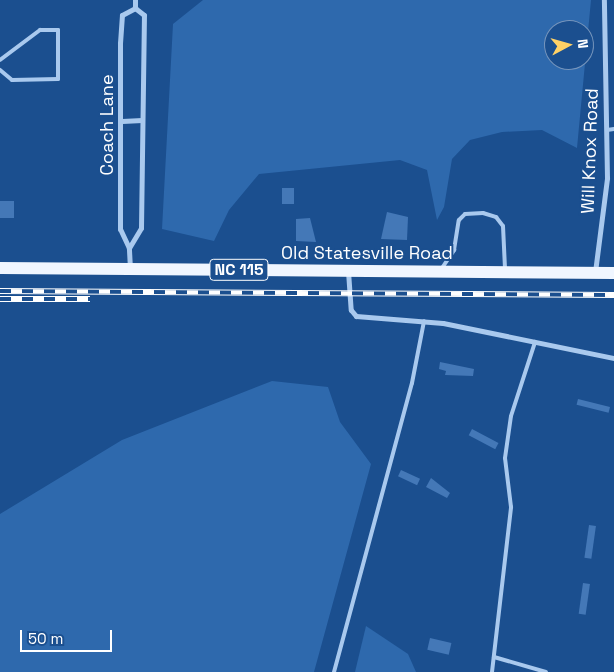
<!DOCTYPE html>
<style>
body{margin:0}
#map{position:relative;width:614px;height:672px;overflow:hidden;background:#1b4f8f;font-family:"Space Grotesk",sans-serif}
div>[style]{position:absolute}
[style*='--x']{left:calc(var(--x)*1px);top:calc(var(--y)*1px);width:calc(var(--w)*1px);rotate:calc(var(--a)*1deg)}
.green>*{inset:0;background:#2e69ad}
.building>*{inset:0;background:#4478b7;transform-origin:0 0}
.lane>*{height:4px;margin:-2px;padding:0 2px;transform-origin:2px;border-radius:2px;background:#a9c9ee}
.street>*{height:5px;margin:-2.5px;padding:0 2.5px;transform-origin:2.5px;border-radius:2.5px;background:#a9c9ee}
.primary>*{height:12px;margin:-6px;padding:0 6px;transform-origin:6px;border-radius:6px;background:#f0f6ff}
.rail>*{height:5.5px;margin-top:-2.75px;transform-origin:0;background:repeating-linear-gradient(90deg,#1b4f8f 0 11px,#fff 0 22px);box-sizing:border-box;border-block:1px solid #fff}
span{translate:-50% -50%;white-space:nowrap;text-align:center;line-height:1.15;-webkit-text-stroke:4px #1b4f8f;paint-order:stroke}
.shield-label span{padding:1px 4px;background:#1b4f8f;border:1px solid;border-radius:4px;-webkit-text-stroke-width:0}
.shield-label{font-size:16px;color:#fff;font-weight:700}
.street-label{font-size:18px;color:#fff}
.north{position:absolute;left:544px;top:20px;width:50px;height:50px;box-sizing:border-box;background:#1b4f8f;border:1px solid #7695bc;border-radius:50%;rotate:84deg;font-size:14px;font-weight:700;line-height:20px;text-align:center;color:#fff}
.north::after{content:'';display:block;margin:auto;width:18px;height:22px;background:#ffd166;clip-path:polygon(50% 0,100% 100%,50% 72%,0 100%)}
.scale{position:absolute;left:20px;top:630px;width:92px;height:22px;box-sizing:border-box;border:2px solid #fff;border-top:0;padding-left:6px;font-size:15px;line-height:18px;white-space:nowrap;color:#fff;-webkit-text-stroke:4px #1b4f8f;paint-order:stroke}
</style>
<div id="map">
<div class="green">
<div style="clip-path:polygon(evenodd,203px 0,591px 0,577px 148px,542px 130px,502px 132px,470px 140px,452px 159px,444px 207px,437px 220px,427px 170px,400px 160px,259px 174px,229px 210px,214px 241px,162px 229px,173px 24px,203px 0,554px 30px,584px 30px,584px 60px,554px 60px,554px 30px)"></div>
<div style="clip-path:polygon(272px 381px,328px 387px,340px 422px,371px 464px,314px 672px,0 672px,0 514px,122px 440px)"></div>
<div style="clip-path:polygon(366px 626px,408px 654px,416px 672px,355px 672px)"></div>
</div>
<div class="building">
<div style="left:282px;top:188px;width:12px;height:16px"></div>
<div style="left:0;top:201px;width:14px;height:17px"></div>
<div style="clip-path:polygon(387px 212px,408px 217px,407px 240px,381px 239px)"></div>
<div style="clip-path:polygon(310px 218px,316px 242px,296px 241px,296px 219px)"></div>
<div style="clip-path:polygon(440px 362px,474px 369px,473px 376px,445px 375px,446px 371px,439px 369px)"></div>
<div style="left:578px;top:399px;width:33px;height:6px;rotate:14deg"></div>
<div style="left:472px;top:429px;width:30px;height:7px;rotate:28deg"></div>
<div style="left:401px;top:470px;width:21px;height:7px;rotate:25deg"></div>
<div style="clip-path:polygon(431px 478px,450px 493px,447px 498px,426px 487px)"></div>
<div style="left:589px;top:525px;width:7px;height:33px;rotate:8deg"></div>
<div style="left:583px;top:583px;width:7px;height:31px;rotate:8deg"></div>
<div style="left:430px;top:638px;width:22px;height:12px;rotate:13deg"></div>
</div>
<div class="lane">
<div style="--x:0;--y:60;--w:50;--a:-36.9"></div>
<div style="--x:40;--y:30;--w:18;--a:0"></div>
<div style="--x:58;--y:30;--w:49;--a:90"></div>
<div style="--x:58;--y:79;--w:46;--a:178.8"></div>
<div style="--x:12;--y:80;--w:16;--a:-140"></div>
<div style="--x:607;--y:130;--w:7;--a:-8"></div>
<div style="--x:442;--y:268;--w:22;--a:-56"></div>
<div style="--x:454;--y:250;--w:30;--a:-81"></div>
<div style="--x:459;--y:220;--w:8;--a:-45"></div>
<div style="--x:465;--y:214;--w:18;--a:-3"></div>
<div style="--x:483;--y:213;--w:14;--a:17"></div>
<div style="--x:496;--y:217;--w:11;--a:52"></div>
<div style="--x:503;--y:226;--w:43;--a:87.3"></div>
<div style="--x:494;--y:657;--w:54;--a:16.1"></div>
<div style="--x:334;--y:672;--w:299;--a:-74.9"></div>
<div style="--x:412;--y:383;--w:63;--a:-79"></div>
<div style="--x:492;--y:672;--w:166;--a:-83.4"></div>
<div style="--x:511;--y:507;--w:49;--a:-97"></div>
<div style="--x:505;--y:458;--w:42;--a:-81.9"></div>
<div style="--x:511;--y:416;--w:78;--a:-72"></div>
</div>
<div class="street">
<div style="--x:135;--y:8;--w:8;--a:-90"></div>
<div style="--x:122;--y:121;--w:20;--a:-3"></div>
<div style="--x:129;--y:248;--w:23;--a:-59"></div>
<div style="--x:141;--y:228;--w:213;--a:-89.2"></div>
<div style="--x:144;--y:15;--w:11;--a:-142"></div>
<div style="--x:130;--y:269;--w:21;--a:-93"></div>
<div style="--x:129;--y:248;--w:21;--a:-115"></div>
<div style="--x:120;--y:229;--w:186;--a:-90"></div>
<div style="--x:120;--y:43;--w:28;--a:-86"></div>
<div style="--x:122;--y:15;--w:15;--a:-28"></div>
<div style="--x:348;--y:271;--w:39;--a:86"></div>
<div style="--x:351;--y:310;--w:8;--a:50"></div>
<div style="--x:356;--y:316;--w:87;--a:4.6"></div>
<div style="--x:443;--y:323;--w:175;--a:11.6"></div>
<div style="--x:595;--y:272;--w:95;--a:-82.7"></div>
<div style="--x:607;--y:178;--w:178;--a:-91"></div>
</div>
<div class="primary">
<div style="--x:0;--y:268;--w:614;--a:0.47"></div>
</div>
<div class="rail">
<div style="--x:0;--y:291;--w:614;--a:0.37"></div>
<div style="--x:0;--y:299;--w:90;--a:0"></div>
</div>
<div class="shield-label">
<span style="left:239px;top:270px">NC 115</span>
</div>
<div class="street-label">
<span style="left:107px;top:125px;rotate:-90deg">Coach Lane</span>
<span style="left:590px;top:151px;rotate:-88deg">Will Knox Road</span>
<span style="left:367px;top:253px">Old Statesville Road</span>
</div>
<div class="north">N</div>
<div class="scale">50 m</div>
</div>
